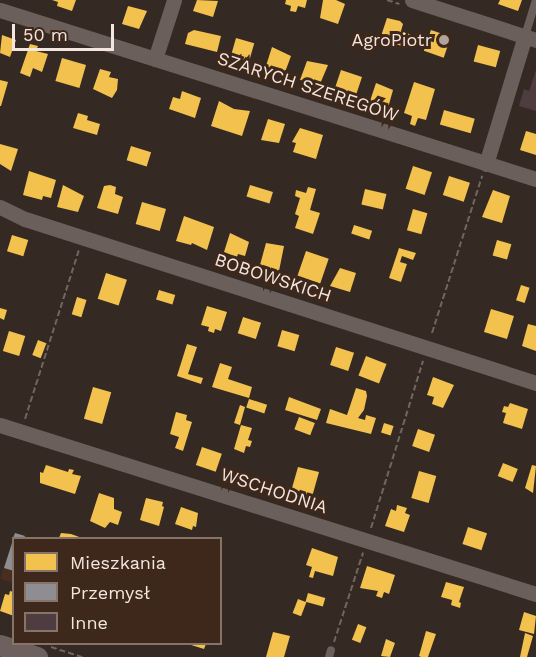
<!DOCTYPE html>
<meta charset="utf-8">
<style>
body{margin:0}
#map{position:relative;width:536px;height:657px;overflow:hidden;background:#352a23;font-family:"Work Sans",sans-serif}
div>[style]{position:absolute}
[style*='--x']{left:calc(var(--x)*1px);top:calc(var(--y)*1px);width:calc(var(--w)*1px);rotate:calc(var(--a)*1deg)}
.built>*{inset:0;background:#472e1f}
.homes>*{inset:0;background:#f2c14e;transform-origin:0 0}
.industry>*{inset:0;background:#8d8d92}
.building>*{inset:0;background:#4e3c41}
.path>*{height:2px;margin-top:-1px;transform-origin:0;background:repeating-linear-gradient(90deg,#6f6561 0 6px,transparent 0 9px)}
.lane>*{height:8px;margin:-4px;padding:0 4px;transform-origin:4px;border-radius:4px;background:#6b5f5c}
.street>*{height:15px;margin:-7.5px;padding:0 7.5px;transform-origin:7.5px;border-radius:7.5px;background:#6b5f5c}
.secondary>*{height:21px;margin:-10.5px;padding:0 10.5px;transform-origin:10.5px;border-radius:10.5px;background:#6e605e}
.dots>*{width:16px;height:16px;translate:-50% -50%;box-sizing:border-box;border:3px solid #3d281b;border-radius:50%}
span{translate:-50% -50%;white-space:nowrap;text-align:center;line-height:1.15;-webkit-text-stroke:6px #3d281b;paint-order:stroke}
.poi-label{font-size:18px;color:#f4e6de}
.right{translate:-100% -50%;text-align:right}
.street-label{font-size:18px;color:#f4e6de}
.legend{position:absolute;left:12px;top:537px;width:210px;height:108px;box-sizing:border-box;background:#3d281b;border:2px solid #867469;margin:0;padding:8px 10px;list-style:none;font-size:18px;color:#f4e6de}
.legend li{display:flex;align-items:center;gap:12px;height:30px}
.legend b{width:30px;border:2px solid #867469}
.scale{position:absolute;left:12px;top:24px;width:102px;height:27px;box-sizing:border-box;border:3px solid #f4e6de;border-top:0;padding-left:8px;font-size:18px;line-height:21px;white-space:nowrap;color:#f4e6de;-webkit-text-stroke:4px #3d281b;paint-order:stroke}
</style>
<div id="map">
<div class="built">
<div style="clip-path:polygon(15px 533px,33px 538px,14px 538px,13px 583px,0 579px)"></div>
</div>
<div class="homes">
<div style="clip-path:polygon(52px 0,76px 0,72px 11px,57px 6px,58px 2px)"></div>
<div style="clip-path:polygon(197px 0,218px 1px,213px 17px,193px 11px)"></div>
<div style="clip-path:polygon(286px 0,307px 0,305px 8px,298px 6px,296px 12px,290px 11px,291px 6px,285px 4px)"></div>
<div style="clip-path:polygon(323px 0,336px 0,345px 4px,338px 24px,320px 18px)"></div>
<div style="clip-path:polygon(500px 0,522px 0,518px 11px,498px 4px)"></div>
<div style="clip-path:polygon(128px 6px,147px 11px,139px 29px,122px 24px)"></div>
<div style="clip-path:polygon(387px 18px,400px 21px,403px 24px,401px 31px,412px 35px,408px 48px,380px 39px)"></div>
<div style="clip-path:polygon(194px 30px,221px 36px,217px 52px,185px 44px,188px 33px)"></div>
<div style="left:431px;top:30px;width:21px;height:22px;rotate:19deg"></div>
<div style="clip-path:polygon(2px 35px,16px 40px,10px 57px,0 53px)"></div>
<div style="left:236px;top:38px;width:19px;height:20px;rotate:16deg"></div>
<div style="clip-path:polygon(30px 44px,38px 46px,36px 51px,48px 54px,42px 72px,33px 68px,30px 77px,20px 73px)"></div>
<div style="left:478px;top:45px;width:23px;height:17px;rotate:15deg"></div>
<div style="clip-path:polygon(272px 47px,291px 56px,284px 75px,265px 69px)"></div>
<div style="left:62px;top:58px;width:25px;height:24px;rotate:16deg"></div>
<div style="clip-path:polygon(307px 61px,328px 65px,320px 84px,300px 80px)"></div>
<div style="clip-path:polygon(100px 69px,111px 72px,109px 77px,118px 79px,117px 90px,112px 98px,93px 89px)"></div>
<div style="clip-path:polygon(341px 70px,362px 77px,355px 98px,335px 88px)"></div>
<div style="clip-path:polygon(0 80px,8px 82px,1px 106px,0 106px)"></div>
<div style="clip-path:polygon(414px 82px,435px 89px,426px 120px,418px 118px,415px 126px,410px 124px,412px 116px,404px 113px)"></div>
<div style="clip-path:polygon(376px 83px,393px 90px,388px 108px,370px 101px)"></div>
<div style="clip-path:polygon(182px 91px,201px 98px,195px 118px,169px 109px,173px 97px,180px 99px)"></div>
<div style="clip-path:polygon(219px 101px,234px 109px,250px 111px,242px 136px,211px 126px)"></div>
<div style="left:444px;top:110px;width:32px;height:15px;rotate:16deg"></div>
<div style="clip-path:polygon(78px 113px,88px 116px,87px 120px,100px 124px,97px 135px,73px 128px)"></div>
<div style="clip-path:polygon(268px 119px,285px 124px,279px 143px,261px 140px)"></div>
<div style="clip-path:polygon(300px 128px,323px 135px,316px 159px,293px 152px,296px 143px,292px 142px)"></div>
<div style="clip-path:polygon(526px 131px,536px 134px,536px 155px,520px 150px)"></div>
<div style="clip-path:polygon(0 144px,18px 149px,11px 171px,0 164px)"></div>
<div style="left:131px;top:146px;width:21px;height:15px;rotate:17deg"></div>
<div style="left:413px;top:166px;width:20px;height:24px;rotate:18deg"></div>
<div style="clip-path:polygon(29px 171px,56px 180px,51px 198px,43px 196px,42px 200px,23px 195px)"></div>
<div style="left:449px;top:176px;width:22px;height:20px;rotate:18deg"></div>
<div style="clip-path:polygon(63px 185px,84px 196px,78px 212px,57px 207px)"></div>
<div style="clip-path:polygon(110px 185px,116px 187px,115px 194px,123px 197px,118px 214px,97px 208px,104px 186px)"></div>
<div style="left:250px;top:185px;width:24px;height:12px;rotate:17deg"></div>
<div style="clip-path:polygon(308px 187px,316px 189px,310px 210px,320px 213px,313px 234px,295px 228px,299px 216px,295px 214px,300px 198px,295px 196px,296px 190px,306px 193px)"></div>
<div style="left:365px;top:189px;width:22px;height:16px;rotate:13deg"></div>
<div style="clip-path:polygon(493px 190px,510px 196px,502px 223px,482px 217px)"></div>
<div style="left:142px;top:202px;width:25px;height:23px;rotate:16deg"></div>
<div style="left:413px;top:209px;width:15px;height:22px;rotate:16deg"></div>
<div style="clip-path:polygon(184px 216px,214px 227px,207px 250px,192px 243px,191px 245px,176px 241px)"></div>
<div style="left:354px;top:225px;width:19px;height:9px;rotate:18deg"></div>
<div style="clip-path:polygon(230px 233px,249px 242px,245px 256px,238px 254px,237px 257px,224px 252px)"></div>
<div style="left:12px;top:235px;width:17px;height:17px;rotate:17deg"></div>
<div style="left:497px;top:240px;width:15px;height:16px;rotate:16deg"></div>
<div style="clip-path:polygon(266px 243px,284px 246px,279px 271px,260px 265px)"></div>
<div style="clip-path:polygon(399px 248px,416px 253px,413px 260px,402px 256px,400px 262px,407px 264px,401px 282px,389px 278px)"></div>
<div style="left:306px;top:251px;width:24px;height:26px;rotate:19deg"></div>
<div style="clip-path:polygon(340px 268px,356px 273px,350px 292px,330px 286px)"></div>
<div style="left:106px;top:273px;width:22px;height:27px;rotate:18deg"></div>
<div style="left:521px;top:285px;width:9px;height:16px;rotate:18deg"></div>
<div style="left:159px;top:290px;width:17px;height:10px;rotate:17deg"></div>
<div style="left:77px;top:297px;width:10px;height:18px;rotate:17deg"></div>
<div style="clip-path:polygon(207px 306px,227px 312px,221px 331px,215px 329px,214px 333px,208px 331px,209px 327px,201px 325px)"></div>
<div style="clip-path:polygon(0 308px,7px 310px,4px 320px,0 318px)"></div>
<div style="left:491px;top:309px;width:24px;height:24px;rotate:17deg"></div>
<div style="left:243px;top:317px;width:19px;height:17px;rotate:18deg"></div>
<div style="clip-path:polygon(528px 324px,536px 326px,536px 351px,522px 346px)"></div>
<div style="left:282px;top:330px;width:18px;height:17px;rotate:16deg"></div>
<div style="left:9px;top:331px;width:17px;height:21px;rotate:17deg"></div>
<div style="left:38px;top:340px;width:9px;height:16px;rotate:21deg"></div>
<div style="clip-path:polygon(187px 344px,197px 347px,188px 374px,203px 378px,201px 384px,177px 376px)"></div>
<div style="left:336px;top:347px;width:19px;height:19px;rotate:18deg"></div>
<div style="left:366px;top:356px;width:22px;height:21px;rotate:21deg"></div>
<div style="clip-path:polygon(220px 363px,232px 367px,228px 379px,252px 387px,249px 398px,212px 387px)"></div>
<div style="clip-path:polygon(433px 377px,454px 385px,443px 408px,432px 404px,434px 397px,427px 395px)"></div>
<div style="left:93px;top:387px;width:19px;height:33px;rotate:16deg"></div>
<div style="clip-path:polygon(356px 388px,366px 391px,367px 396px,364px 410px,358px 418px,365px 420px,366px 415px,376px 418px,371px 434px,326px 423px,330px 409px,347px 415px)"></div>
<div style="clip-path:polygon(289px 397px,321px 409px,317px 420px,285px 410px)"></div>
<div style="left:249px;top:399px;width:19px;height:9px;rotate:18deg"></div>
<div style="clip-path:polygon(510px 403px,528px 409px,522px 429px,503px 423px,506px 413px,502px 412px,504px 406px,508px 407px)"></div>
<div style="clip-path:polygon(240px 405px,245px 407px,240px 425px,234px 423px)"></div>
<div style="clip-path:polygon(176px 412px,187px 415px,186px 420px,192px 422px,183px 451px,175px 448px,179px 437px,170px 434px)"></div>
<div style="left:299px;top:417px;width:17px;height:13px;rotate:21deg"></div>
<div style="left:384px;top:423px;width:10px;height:10px;rotate:17deg"></div>
<div style="clip-path:polygon(241px 425px,252px 428px,248px 440px,252px 441px,250px 447px,246px 446px,244px 453px,234px 449px)"></div>
<div style="left:418px;top:429px;width:18px;height:18px;rotate:19deg"></div>
<div style="left:202px;top:447px;width:21px;height:19px;rotate:19deg"></div>
<div style="left:503px;top:463px;width:16px;height:14px;rotate:22deg"></div>
<div style="clip-path:polygon(46px 465px,68px 472px,69px 469px,74px 470px,72px 474px,81px 476px,75px 494px,40px 483px,40px 472px,43px 473px)"></div>
<div style="clip-path:polygon(532px 465px,536px 466px,533px 493px,525px 488px)"></div>
<div style="clip-path:polygon(298px 467px,319px 472px,312px 497px,292px 488px)"></div>
<div style="left:419px;top:471px;width:18px;height:28px;rotate:16deg"></div>
<div style="clip-path:polygon(99px 493px,114px 498px,114px 509px,122px 512px,118px 525px,110px 522px,105px 528px,90px 521px)"></div>
<div style="clip-path:polygon(146px 498px,163px 502px,162px 506px,164px 507px,159px 526px,140px 520px)"></div>
<div style="clip-path:polygon(397px 505px,407px 508px,405px 513px,410px 515px,404px 532px,385px 526px,391px 509px,396px 511px)"></div>
<div style="clip-path:polygon(181px 507px,198px 513px,196px 527px,193px 526px,192px 530px,175px 524px)"></div>
<div style="left:468px;top:527px;width:20px;height:18px;rotate:18deg"></div>
<div style="clip-path:polygon(61px 533px,71px 534px,82px 538px,59px 538px)"></div>
<div style="clip-path:polygon(312px 548px,338px 557px,333px 576px,315px 571px,313px 578px,309px 577px,312px 567px,306px 565px)"></div>
<div style="clip-path:polygon(367px 566px,395px 575px,389px 594px,384px 592px,382px 598px,376px 596px,378px 591px,360px 588px)"></div>
<div style="clip-path:polygon(446px 582px,464px 587px,459px 602px,461px 603px,460px 608px,451px 605px,452px 600px,441px 597px)"></div>
<div style="clip-path:polygon(10px 591px,14px 592px,14px 616px,0 611px,5px 594px,9px 595px)"></div>
<div style="left:308px;top:593px;width:18px;height:9px;rotate:16deg"></div>
<div style="left:298px;top:599px;width:9px;height:15px;rotate:21deg"></div>
<div style="clip-path:polygon(524px 612px,536px 616px,534px 634px,519px 630px)"></div>
<div style="left:358px;top:624px;width:9px;height:17px;rotate:21deg"></div>
<div style="clip-path:polygon(426px 631px,436px 634px,428px 657px,421px 657px,419px 656px)"></div>
<div style="clip-path:polygon(273px 632px,290px 636px,284px 657px,266px 657px)"></div>
<div style="clip-path:polygon(525px 633px,533px 636px,527px 657px,520px 657px)"></div>
<div style="clip-path:polygon(386px 639px,395px 643px,390px 657px,381px 656px)"></div>
<div style="clip-path:polygon(188px 644px,206px 644px,204px 649px)"></div>
</div>
<div class="industry">
<div style="clip-path:polygon(15px 533px,25px 536px,24px 538px,13px 538px)"></div>
<div style="clip-path:polygon(13px 540px,14px 540px,14px 571px,4px 568px)"></div>
</div>
<div class="building">
<div style="clip-path:polygon(536px 70px,536px 111px,519px 106px,524px 89px,529px 91px)"></div>
</div>
<div class="path">
<div style="--x:387;--y:0;--w:13;--a:18"></div>
<div style="--x:432;--y:333;--w:165;--a:-72.3"></div>
<div style="--x:25;--y:419;--w:177;--a:-72.3"></div>
<div style="--x:371;--y:528;--w:175;--a:-72.7"></div>
<div style="--x:334;--y:642;--w:94;--a:-72"></div>
<div style="--x:51;--y:647;--w:33;--a:18"></div>
</div>
<div class="lane">
<div style="--x:525;--y:36;--w:38;--a:-73"></div>
<div style="--x:329;--y:657;--w:7;--a:-74"></div>
</div>
<div class="street">
<div style="--x:412;--y:0;--w:130;--a:17.9"></div>
<div style="--x:0;--y:10;--w:562;--a:17.5"></div>
<div style="--x:155;--y:59;--w:62;--a:-72.1"></div>
<div style="--x:486;--y:164;--w:134;--a:-73.1"></div>
<div style="--x:0;--y:207;--w:28;--a:26"></div>
<div style="--x:25;--y:219;--w:537;--a:17.79"></div>
<div style="--x:0;--y:425;--w:562;--a:17.5"></div>
</div>
<div class="secondary">
<div style="--x:0;--y:645;--w:39;--a:18"></div>
</div>
<div class="dots">
<div style="left:444px;top:40px;background:#b1a49d"></div>
</div>
<div class="poi-label">
<span class="right" style="left:432px;top:40px">AgroPiotr</span>
</div>
<div class="street-label">
<span style="left:308px;top:87px;rotate:18deg">SZARYCH SZEREGÓW</span>
<span style="left:273px;top:278px;rotate:18deg">BOBOWSKICH</span>
<span style="left:274px;top:491px;rotate:18deg">WSCHODNIA</span>
</div>
<ul class="legend">
<li><b style="height:16px;background:#f2c14e"></b>Mieszkania</li>
<li><b style="height:16px;background:#8d8d92"></b>Przemysł</li>
<li><b style="height:16px;background:#4e3c41"></b>Inne</li>
</ul>
<div class="scale">50 m</div>
</div>
